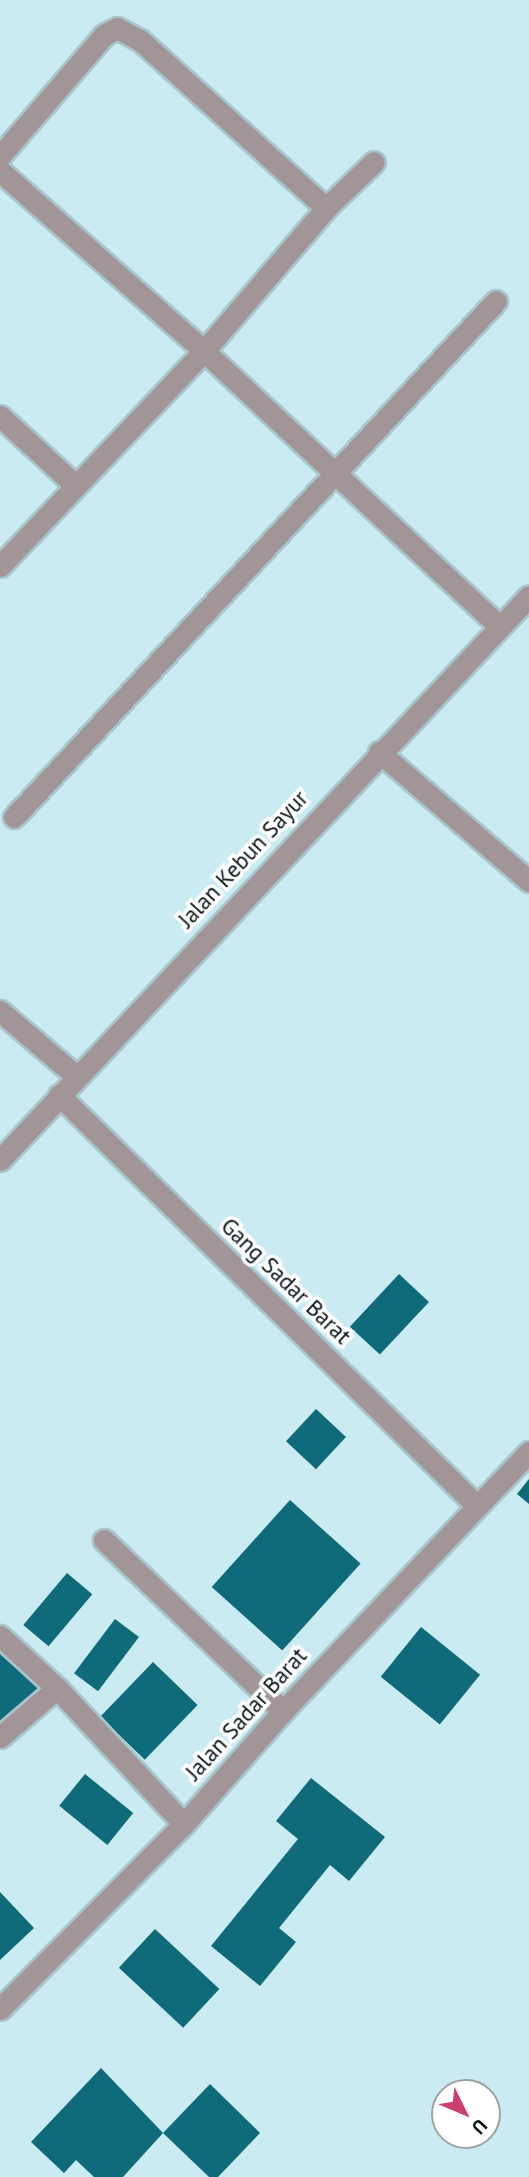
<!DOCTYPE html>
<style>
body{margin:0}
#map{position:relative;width:529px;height:2177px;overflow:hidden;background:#caebf2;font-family:"PT Sans",sans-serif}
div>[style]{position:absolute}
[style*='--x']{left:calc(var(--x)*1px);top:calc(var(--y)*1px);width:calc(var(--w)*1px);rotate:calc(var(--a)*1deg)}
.building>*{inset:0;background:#0f6a79;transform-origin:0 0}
.roads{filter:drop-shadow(2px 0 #a8c5cb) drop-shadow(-2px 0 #a8c5cb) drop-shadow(0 2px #a8c5cb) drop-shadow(0 -2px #a8c5cb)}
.minor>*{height:21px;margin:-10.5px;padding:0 10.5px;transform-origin:10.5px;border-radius:10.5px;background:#a29598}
span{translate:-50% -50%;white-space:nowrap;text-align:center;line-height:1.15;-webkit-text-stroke:7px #fff;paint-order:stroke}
.street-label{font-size:23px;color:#0b171a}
.north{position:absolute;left:431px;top:2079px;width:70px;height:70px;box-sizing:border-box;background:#fff;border:2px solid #9da2a3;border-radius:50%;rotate:133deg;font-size:19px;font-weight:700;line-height:28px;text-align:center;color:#0b171a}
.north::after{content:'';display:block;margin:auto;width:24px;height:32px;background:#cb3f71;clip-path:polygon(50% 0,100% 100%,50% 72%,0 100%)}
</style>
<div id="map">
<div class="building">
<div style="left:399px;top:1274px;width:41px;height:72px;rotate:43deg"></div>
<div style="left:316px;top:1409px;width:41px;height:44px;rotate:43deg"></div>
<div style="clip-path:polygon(529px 1479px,529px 1504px,517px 1494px)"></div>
<div style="left:290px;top:1500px;width:95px;height:117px;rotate:42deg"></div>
<div style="left:67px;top:1573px;width:33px;height:68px;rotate:40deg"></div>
<div style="left:115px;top:1619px;width:30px;height:68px;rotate:37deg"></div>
<div style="left:421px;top:1627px;width:76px;height:64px;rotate:39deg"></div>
<div style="clip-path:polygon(0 1651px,40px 1686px,0 1731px)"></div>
<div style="left:153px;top:1662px;width:62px;height:76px;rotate:44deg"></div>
<div style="left:85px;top:1774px;width:62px;height:41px;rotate:39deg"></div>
<div style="clip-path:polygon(311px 1778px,385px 1837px,349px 1881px,330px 1865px,279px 1928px,296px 1942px,260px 1986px,211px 1946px,298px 1839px,276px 1821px)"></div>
<div style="clip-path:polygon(0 1892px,34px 1928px,0 1960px)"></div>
<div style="left:155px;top:1929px;width:88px;height:53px;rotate:43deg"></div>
<div style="clip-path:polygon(101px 2068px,163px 2133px,123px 2177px,94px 2177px,76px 2160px,64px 2173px,31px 2142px)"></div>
<div style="clip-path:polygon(210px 2084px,260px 2133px,218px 2177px,209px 2177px,163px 2133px)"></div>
</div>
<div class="roads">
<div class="minor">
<div style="--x:0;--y:156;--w:160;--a:-49.3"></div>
<div style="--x:104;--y:35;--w:15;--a:-28"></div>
<div style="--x:117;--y:28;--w:26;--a:28"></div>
<div style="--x:140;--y:40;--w:251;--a:42.1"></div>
<div style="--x:0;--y:171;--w:272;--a:41.4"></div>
<div style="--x:204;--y:351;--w:403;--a:43"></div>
<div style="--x:0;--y:416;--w:103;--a:42.6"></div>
<div style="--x:0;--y:566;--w:296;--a:-46.5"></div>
<div style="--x:204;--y:351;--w:188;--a:-49.5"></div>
<div style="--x:326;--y:208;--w:66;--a:-43.8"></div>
<div style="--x:379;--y:752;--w:198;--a:40.7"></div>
<div style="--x:14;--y:817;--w:706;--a:-46.95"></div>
<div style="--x:0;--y:1011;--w:100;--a:40.5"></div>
<div style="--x:59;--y:1095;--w:583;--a:44.51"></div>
<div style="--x:0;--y:1160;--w:773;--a:-46.83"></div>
<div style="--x:104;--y:1540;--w:248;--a:43.7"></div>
<div style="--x:0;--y:1636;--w:77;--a:42.4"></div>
<div style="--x:57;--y:1688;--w:186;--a:47"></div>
<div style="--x:0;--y:1737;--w:75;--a:-40.7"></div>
<div style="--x:0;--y:2009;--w:261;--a:-45.2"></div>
<div style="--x:184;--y:1824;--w:150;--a:-48.8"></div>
<div style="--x:283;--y:1711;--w:357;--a:-46.5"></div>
</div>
</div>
<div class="street-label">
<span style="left:243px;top:859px;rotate:-47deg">Jalan Kebun Sayur</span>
<span style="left:286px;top:1281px;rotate:44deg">Gang Sadar Barat</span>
<span style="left:246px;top:1714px;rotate:-48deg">Jalan Sadar Barat</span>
</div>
<div class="north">U</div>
</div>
